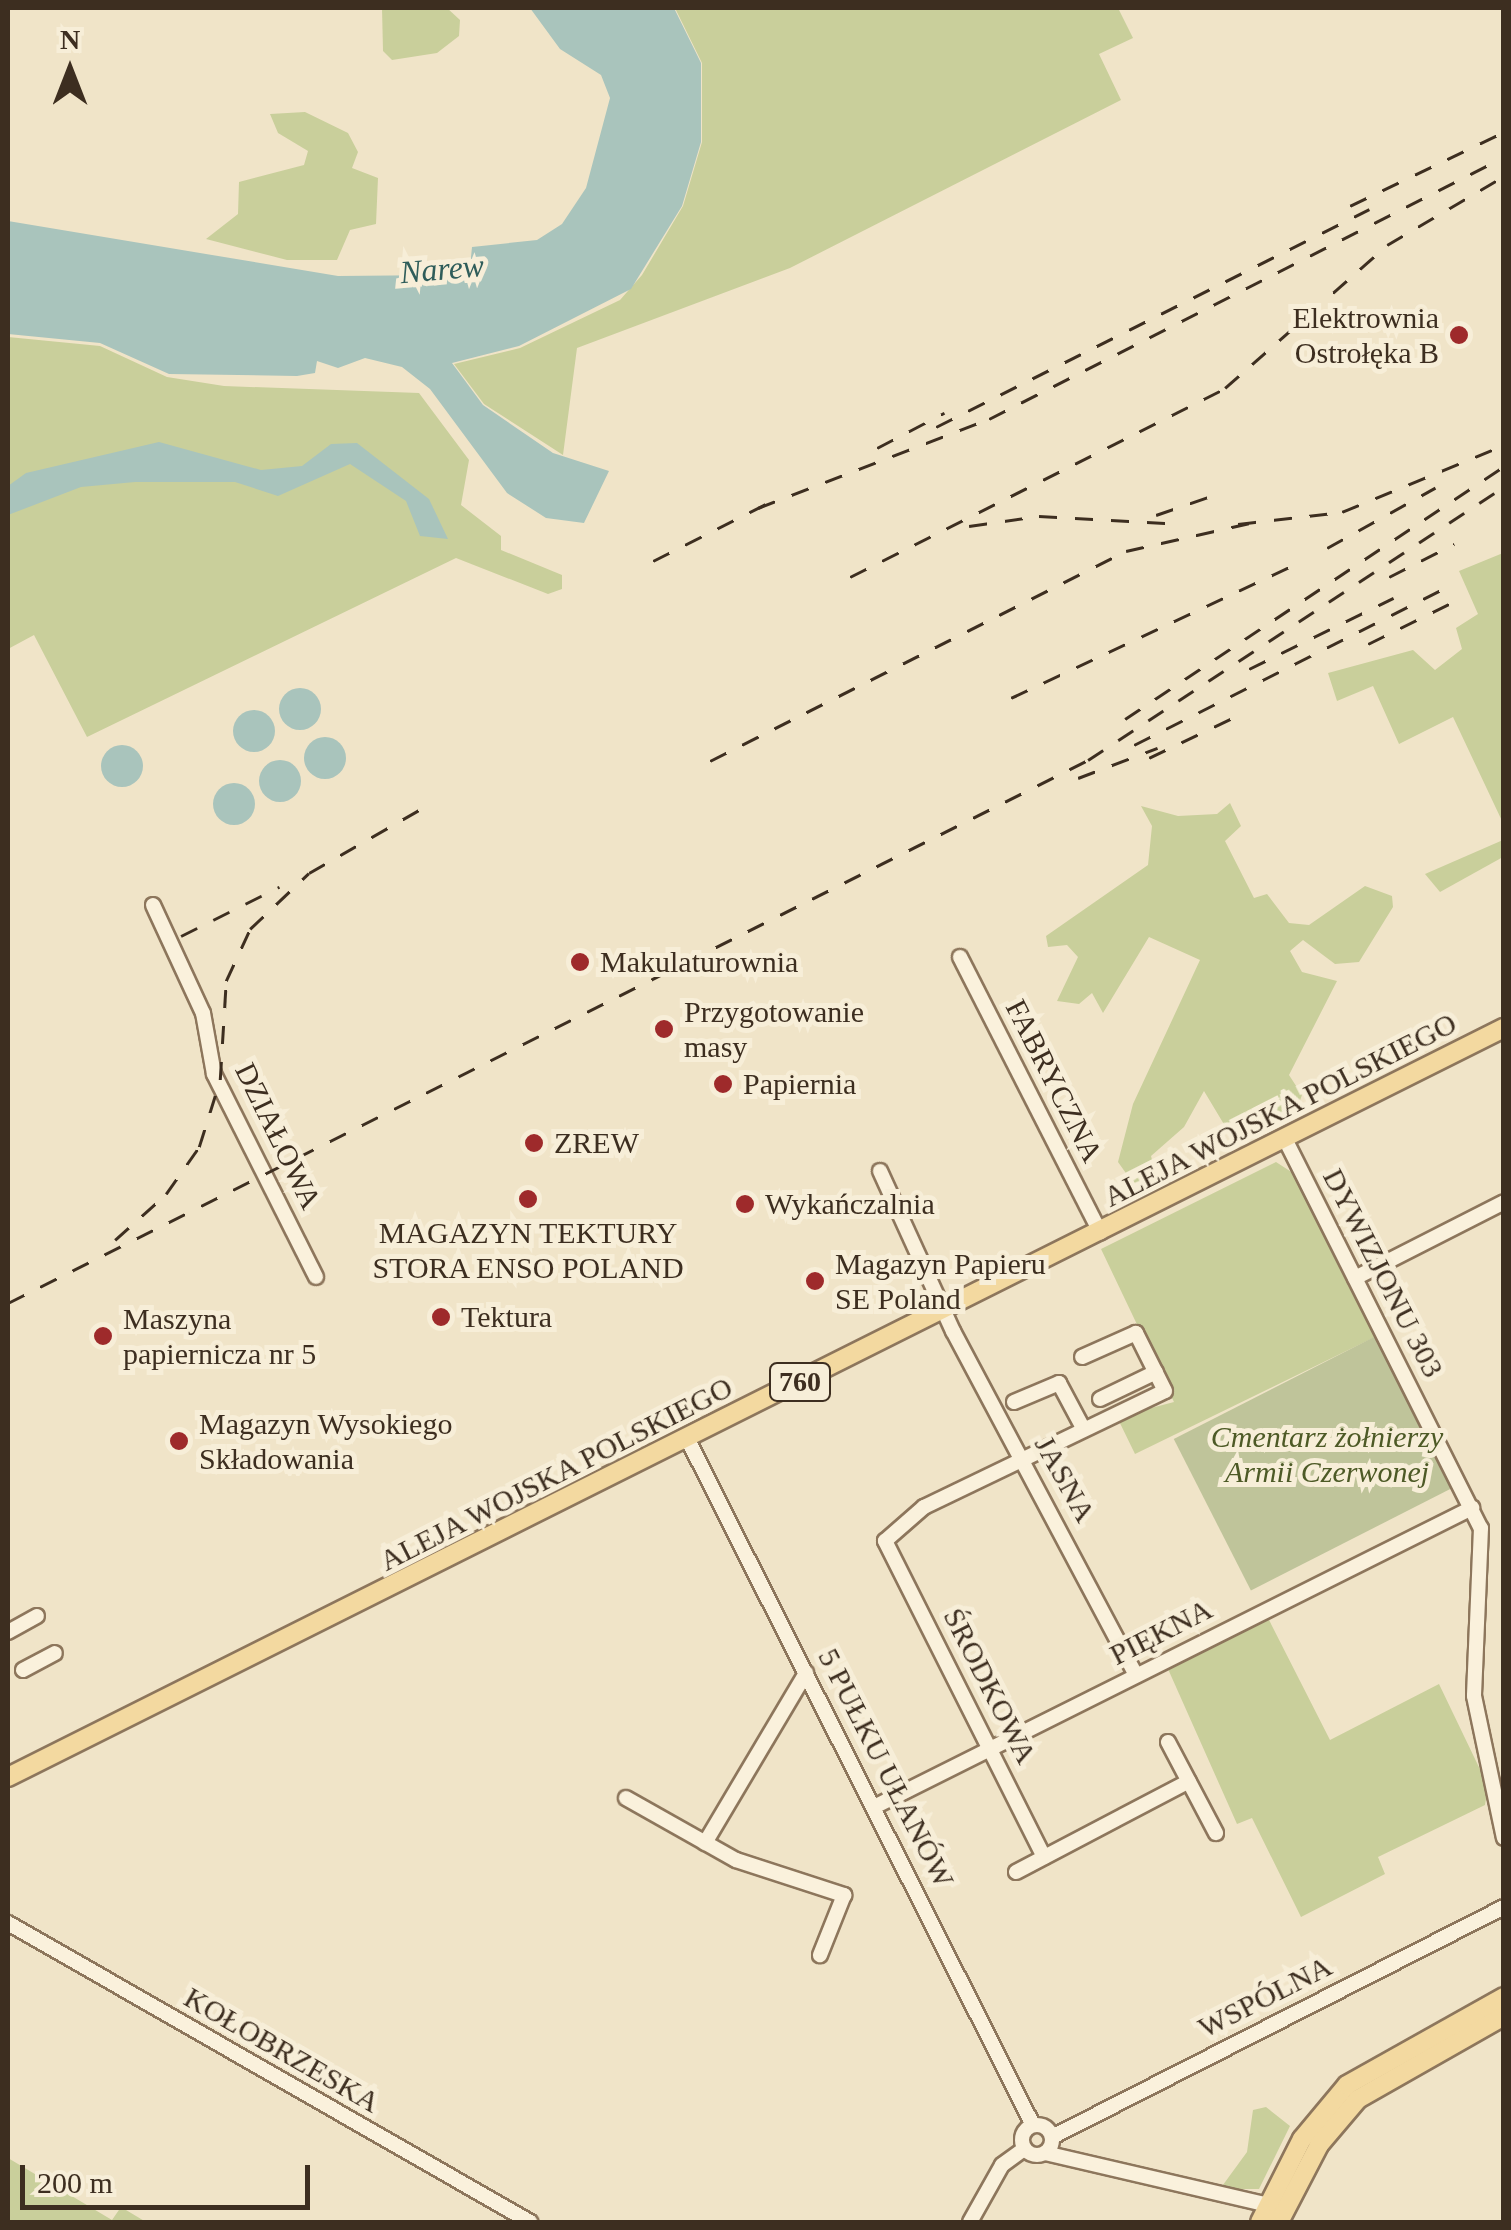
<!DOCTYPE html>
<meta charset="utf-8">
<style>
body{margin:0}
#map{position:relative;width:1511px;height:2230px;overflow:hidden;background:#f0e4c8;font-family:Georgia,serif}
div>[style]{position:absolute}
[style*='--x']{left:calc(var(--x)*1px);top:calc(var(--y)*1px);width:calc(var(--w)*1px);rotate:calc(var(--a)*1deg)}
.green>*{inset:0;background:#c9cf9b}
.cemetery>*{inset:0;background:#bfc49a;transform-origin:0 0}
.water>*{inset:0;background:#a9c4bc}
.round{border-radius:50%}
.roads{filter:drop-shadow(2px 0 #8d765c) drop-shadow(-2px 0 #8d765c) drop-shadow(0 2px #8d765c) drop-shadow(0 -2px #8d765c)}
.minor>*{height:14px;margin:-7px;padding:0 7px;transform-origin:7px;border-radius:7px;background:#faf1dc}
.minor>.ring{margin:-7px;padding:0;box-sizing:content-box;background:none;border:14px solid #faf1dc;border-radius:50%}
.major>*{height:18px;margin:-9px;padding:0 9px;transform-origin:9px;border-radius:9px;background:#f3d9a0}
.rail>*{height:2.5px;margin-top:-1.25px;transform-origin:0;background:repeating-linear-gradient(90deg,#3d2e20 0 18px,transparent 0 36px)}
.dots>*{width:28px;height:28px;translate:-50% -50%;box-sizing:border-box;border:5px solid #f7eed8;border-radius:50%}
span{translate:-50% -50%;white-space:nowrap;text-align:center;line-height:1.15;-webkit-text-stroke:10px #f7eed8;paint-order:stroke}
.shield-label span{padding:2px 8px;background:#f7eed8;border:2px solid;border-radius:8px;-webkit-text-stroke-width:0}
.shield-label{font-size:28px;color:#3d2e20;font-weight:700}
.poi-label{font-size:30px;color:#3d2e20}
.right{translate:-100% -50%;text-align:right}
.left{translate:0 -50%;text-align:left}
.street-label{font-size:30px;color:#3d2e20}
.park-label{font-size:30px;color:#4d5a26;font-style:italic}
.water-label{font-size:32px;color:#2f5d5a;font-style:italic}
.frame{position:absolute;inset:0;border:10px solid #3d2e20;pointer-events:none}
.north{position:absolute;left:20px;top:20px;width:100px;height:100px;-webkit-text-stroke:8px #f7eed8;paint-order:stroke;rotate:0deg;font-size:28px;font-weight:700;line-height:40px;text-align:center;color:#3d2e20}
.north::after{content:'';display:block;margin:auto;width:35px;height:45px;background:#3d2e20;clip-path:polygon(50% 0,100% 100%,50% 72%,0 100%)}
.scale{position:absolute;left:20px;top:2165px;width:290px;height:45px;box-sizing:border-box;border:5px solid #3d2e20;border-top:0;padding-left:12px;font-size:30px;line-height:35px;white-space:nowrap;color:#3d2e20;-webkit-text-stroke:8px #f7eed8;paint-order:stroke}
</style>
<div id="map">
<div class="green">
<div style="clip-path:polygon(382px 8px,447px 8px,460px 20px,459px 36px,437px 53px,392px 60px,383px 51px)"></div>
<div style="clip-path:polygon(675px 8px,1118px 8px,1133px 38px,1099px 54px,1121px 100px,790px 268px,577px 348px,563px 455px,484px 404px,454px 364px,520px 348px,620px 300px,642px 275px,683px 206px,702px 142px,702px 63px)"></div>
<div style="clip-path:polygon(305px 112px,348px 133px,358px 152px,352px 168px,378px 178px,376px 224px,350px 230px,337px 260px,287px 260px,206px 239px,238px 214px,239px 182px,304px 165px,308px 151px,278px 133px,270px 114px)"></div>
<div style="clip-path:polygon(8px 337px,100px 346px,167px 377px,224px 386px,419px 393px,469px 460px,461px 505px,501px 536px,501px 550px,562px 575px,562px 589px,548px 594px,456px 558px,87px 737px,34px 635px,8px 649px)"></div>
<div style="clip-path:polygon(1503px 553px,1503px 823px,1453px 717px,1399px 744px,1373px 686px,1337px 701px,1328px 673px,1413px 650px,1435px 670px,1462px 649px,1456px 628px,1478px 614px,1459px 571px)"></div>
<div style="clip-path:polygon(1230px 803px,1241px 826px,1225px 841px,1254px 898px,1267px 894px,1289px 923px,1309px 925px,1365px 886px,1392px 896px,1393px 907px,1359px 962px,1335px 964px,1303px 940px,1290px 951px,1302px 972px,1337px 981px,1289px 1075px,1302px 1095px,1298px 1106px,1258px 1132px,1231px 1136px,1204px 1091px,1184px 1127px,1151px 1156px,1157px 1179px,1133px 1183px,1118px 1162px,1133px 1104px,1200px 960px,1149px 937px,1103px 1013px,1092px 993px,1079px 1004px,1057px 1001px,1078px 957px,1067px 945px,1048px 947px,1046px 936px,1148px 865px,1152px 826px,1141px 806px,1178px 816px,1217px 814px)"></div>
<div style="clip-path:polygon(1503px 840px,1503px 857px,1440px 892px,1425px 874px)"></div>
<div style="clip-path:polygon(1276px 1162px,1296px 1175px,1379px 1335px,1135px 1454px,1117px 1417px,1174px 1402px,1101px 1249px)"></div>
<div style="clip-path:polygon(1268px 1618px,1330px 1740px,1439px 1684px,1488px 1786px,1485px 1805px,1378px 1857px,1385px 1874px,1301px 1917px,1252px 1818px,1237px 1824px,1168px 1669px)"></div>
<div style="clip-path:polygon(1266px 2107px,1290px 2126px,1259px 2189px,1220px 2189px,1247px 2152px,1253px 2110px)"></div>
<div style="clip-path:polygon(8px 2158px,112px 2220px,121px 2207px,146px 2222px,8px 2222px)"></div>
</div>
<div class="cemetery">
<div style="left:1376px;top:1336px;width:170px;height:227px;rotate:63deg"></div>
</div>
<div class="water">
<div style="clip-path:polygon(530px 8px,674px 8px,701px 63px,701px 142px,682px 206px,631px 289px,519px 346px,452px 363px,483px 405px,553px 453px,609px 471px,584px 523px,546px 518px,507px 493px,430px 389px,402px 367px,365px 358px,338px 368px,317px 361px,315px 373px,297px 376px,169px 374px,100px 343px,8px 334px,8px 221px,338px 276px,445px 275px,470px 267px,472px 247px,537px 240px,562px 224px,586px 188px,610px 98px,601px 75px,560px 49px)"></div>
<div style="clip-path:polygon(159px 442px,261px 470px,302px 466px,331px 444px,357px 443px,429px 499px,448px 539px,420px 536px,406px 501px,350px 464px,278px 496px,235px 482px,135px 482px,81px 487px,8px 515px,8px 486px,26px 473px)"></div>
<div class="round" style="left:279px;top:688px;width:42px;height:42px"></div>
<div class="round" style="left:233px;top:710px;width:42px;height:42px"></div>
<div class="round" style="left:304px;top:737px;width:42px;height:42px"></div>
<div class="round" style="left:101px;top:745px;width:42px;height:42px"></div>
<div class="round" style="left:259px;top:760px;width:42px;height:42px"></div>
<div class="round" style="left:213px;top:783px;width:42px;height:42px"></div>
</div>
<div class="roads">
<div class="minor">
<div style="--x:153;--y:905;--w:119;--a:65.2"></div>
<div style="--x:203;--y:1013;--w:62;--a:79.8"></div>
<div style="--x:214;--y:1074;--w:227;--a:63.3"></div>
<div style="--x:960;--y:957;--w:309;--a:63"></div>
<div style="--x:1284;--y:1137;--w:438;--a:63.3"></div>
<div style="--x:1481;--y:1528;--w:168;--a:92.4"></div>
<div style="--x:1474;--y:1696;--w:145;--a:78.1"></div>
<div style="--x:880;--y:1171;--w:176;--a:65.5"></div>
<div style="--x:953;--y:1331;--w:390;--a:62"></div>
<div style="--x:1355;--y:1278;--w:167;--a:-27"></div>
<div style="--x:1100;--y:1399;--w:62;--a:-25.7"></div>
<div style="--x:1014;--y:1402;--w:49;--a:-22.9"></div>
<div style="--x:1059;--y:1383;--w:51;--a:61.9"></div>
<div style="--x:687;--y:1438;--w:769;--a:63.27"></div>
<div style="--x:8;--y:1632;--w:33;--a:-29"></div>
<div style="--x:23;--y:1670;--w:36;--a:-28"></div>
<div style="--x:1168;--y:1742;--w:103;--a:62.2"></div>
<div style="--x:626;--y:1798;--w:126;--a:29.4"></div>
<div style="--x:736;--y:1860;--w:114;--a:18"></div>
<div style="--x:844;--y:1895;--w:65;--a:111.8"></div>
<div style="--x:874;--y:1807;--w:669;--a:-26.57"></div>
<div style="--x:705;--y:1843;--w:198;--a:-59.3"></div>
<div style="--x:1044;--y:1857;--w:354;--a:-116.7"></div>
<div style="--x:885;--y:1541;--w:52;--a:-41.1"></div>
<div style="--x:924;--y:1507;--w:267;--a:-25.7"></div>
<div style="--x:1165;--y:1391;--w:65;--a:-116.6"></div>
<div style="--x:1136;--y:1333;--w:59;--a:156"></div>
<div style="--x:1016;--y:1872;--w:195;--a:-27.7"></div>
<div style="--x:8;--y:1923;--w:602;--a:29.8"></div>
<div class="ring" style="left:1022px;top:2125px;width:16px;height:16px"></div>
<div style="--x:1052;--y:2137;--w:507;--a:-26.97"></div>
<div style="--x:1045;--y:2153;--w:229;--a:13.1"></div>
<div style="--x:970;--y:2222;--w:65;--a:-60.7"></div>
<div style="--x:1002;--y:2165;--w:27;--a:-36"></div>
</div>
<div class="major">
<div style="--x:8;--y:1777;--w:1673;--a:-26.6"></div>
<div style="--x:1260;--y:2222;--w:93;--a:-63.2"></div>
<div style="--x:1302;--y:2139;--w:70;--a:-50.2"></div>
<div style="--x:1347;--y:2085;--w:180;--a:-29.3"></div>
<div style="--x:1279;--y:2222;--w:87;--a:-62.5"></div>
<div style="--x:1319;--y:2145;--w:60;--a:-49.7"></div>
<div style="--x:1358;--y:2099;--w:168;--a:-29.6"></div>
</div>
</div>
<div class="rail">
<div style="--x:1350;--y:206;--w:171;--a:-25.7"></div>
<div style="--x:936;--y:427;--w:485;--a:-26.7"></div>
<div style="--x:877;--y:448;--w:76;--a:-27.6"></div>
<div style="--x:758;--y:508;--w:248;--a:-21.1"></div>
<div style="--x:989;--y:419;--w:578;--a:-26.96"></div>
<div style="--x:1156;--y:515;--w:61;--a:-19"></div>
<div style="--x:1238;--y:524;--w:105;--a:-6.6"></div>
<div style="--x:1342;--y:512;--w:175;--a:-22.5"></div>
<div style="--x:969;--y:526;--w:71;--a:-8.1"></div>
<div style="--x:1039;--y:516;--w:144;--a:3.2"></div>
<div style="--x:1327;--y:548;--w:124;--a:-29.1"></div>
<div style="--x:653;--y:561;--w:131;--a:-26.8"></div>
<div style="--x:850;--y:577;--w:420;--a:-26.7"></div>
<div style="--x:1225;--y:388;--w:216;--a:-41.4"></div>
<div style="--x:1387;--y:245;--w:136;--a:-30.5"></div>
<div style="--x:1389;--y:577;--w:73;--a:-26.9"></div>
<div style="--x:1368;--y:644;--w:99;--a:-26.3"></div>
<div style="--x:1249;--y:669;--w:161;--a:-26.2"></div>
<div style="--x:1011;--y:698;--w:322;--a:-25.2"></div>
<div style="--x:1125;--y:719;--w:456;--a:-33.7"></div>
<div style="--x:1134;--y:745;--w:353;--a:-26.8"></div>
<div style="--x:1149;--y:758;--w:102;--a:-25.6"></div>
<div style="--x:710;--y:761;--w:466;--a:-26.8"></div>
<div style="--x:1126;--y:551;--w:127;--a:-12.7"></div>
<div style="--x:1078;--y:778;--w:85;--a:-20.8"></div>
<div style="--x:181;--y:936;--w:110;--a:-26.6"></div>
<div style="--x:115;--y:1240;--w:69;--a:-42"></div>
<div style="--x:166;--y:1194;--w:57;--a:-54.9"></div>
<div style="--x:199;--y:1147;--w:70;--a:-72.6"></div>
<div style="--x:220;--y:1080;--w:99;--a:-86.5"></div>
<div style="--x:226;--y:981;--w:57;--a:-65.2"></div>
<div style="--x:250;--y:929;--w:81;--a:-43.5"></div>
<div style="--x:309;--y:873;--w:127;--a:-29.8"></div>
<div style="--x:8;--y:1303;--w:1209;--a:-26.69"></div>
<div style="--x:1088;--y:760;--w:498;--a:-33.3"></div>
</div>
<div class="dots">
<div style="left:1459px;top:335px;background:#9e2a2b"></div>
<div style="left:580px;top:962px;background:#9e2a2b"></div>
<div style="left:664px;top:1029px;background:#9e2a2b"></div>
<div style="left:723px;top:1084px;background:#9e2a2b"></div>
<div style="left:534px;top:1143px;background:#9e2a2b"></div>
<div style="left:528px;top:1199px;background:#9e2a2b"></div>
<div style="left:745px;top:1204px;background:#9e2a2b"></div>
<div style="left:815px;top:1281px;background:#9e2a2b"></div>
<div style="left:441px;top:1317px;background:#9e2a2b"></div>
<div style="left:103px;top:1336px;background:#9e2a2b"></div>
<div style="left:179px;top:1441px;background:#9e2a2b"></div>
</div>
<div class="shield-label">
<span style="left:800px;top:1382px">760</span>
</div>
<div class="poi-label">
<span class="right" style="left:1439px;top:335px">Elektrownia<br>Ostrołęka B</span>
<span class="left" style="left:600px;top:962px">Makulaturownia</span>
<span class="left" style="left:684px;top:1029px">Przygotowanie<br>masy</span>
<span class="left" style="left:743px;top:1084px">Papiernia</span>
<span class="left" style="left:554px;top:1143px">ZREW</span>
<span class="left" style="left:765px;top:1204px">Wykańczalnia</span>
<span style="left:528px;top:1250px">MAGAZYN TEKTURY<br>STORA ENSO POLAND</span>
<span class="left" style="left:835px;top:1281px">Magazyn Papieru<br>SE Poland</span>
<span class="left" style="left:461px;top:1317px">Tektura</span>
<span class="left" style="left:123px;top:1336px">Maszyna<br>papiernicza nr 5</span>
<span class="left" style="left:199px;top:1441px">Magazyn Wysokiego<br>Składowania</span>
</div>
<div class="street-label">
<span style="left:1054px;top:1081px;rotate:63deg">FABRYCZNA</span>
<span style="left:1280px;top:1110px;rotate:-27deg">ALEJA WOJSKA POLSKIEGO</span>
<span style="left:278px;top:1136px;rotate:64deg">DZIAŁOWA</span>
<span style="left:1383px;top:1273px;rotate:63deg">DYWIZJONU 303</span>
<span style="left:556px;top:1474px;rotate:-27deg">ALEJA WOJSKA POLSKIEGO</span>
<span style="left:1065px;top:1479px;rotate:61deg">JASNA</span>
<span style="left:1161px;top:1632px;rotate:-27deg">PIĘKNA</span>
<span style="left:990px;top:1686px;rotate:63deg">ŚRODKOWA</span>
<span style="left:886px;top:1768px;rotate:63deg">5 PUŁKU UŁANÓW</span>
<span style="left:1265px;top:1997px;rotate:-27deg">WSPÓLNA</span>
<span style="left:282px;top:2050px;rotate:30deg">KOŁOBRZESKA</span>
</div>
<div class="park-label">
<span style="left:1327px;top:1454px">Cmentarz żołnierzy<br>Armii Czerwonej</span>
</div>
<div class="water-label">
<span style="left:442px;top:269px;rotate:-5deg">Narew</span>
</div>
<div class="frame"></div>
<div class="north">N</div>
<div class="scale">200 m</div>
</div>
